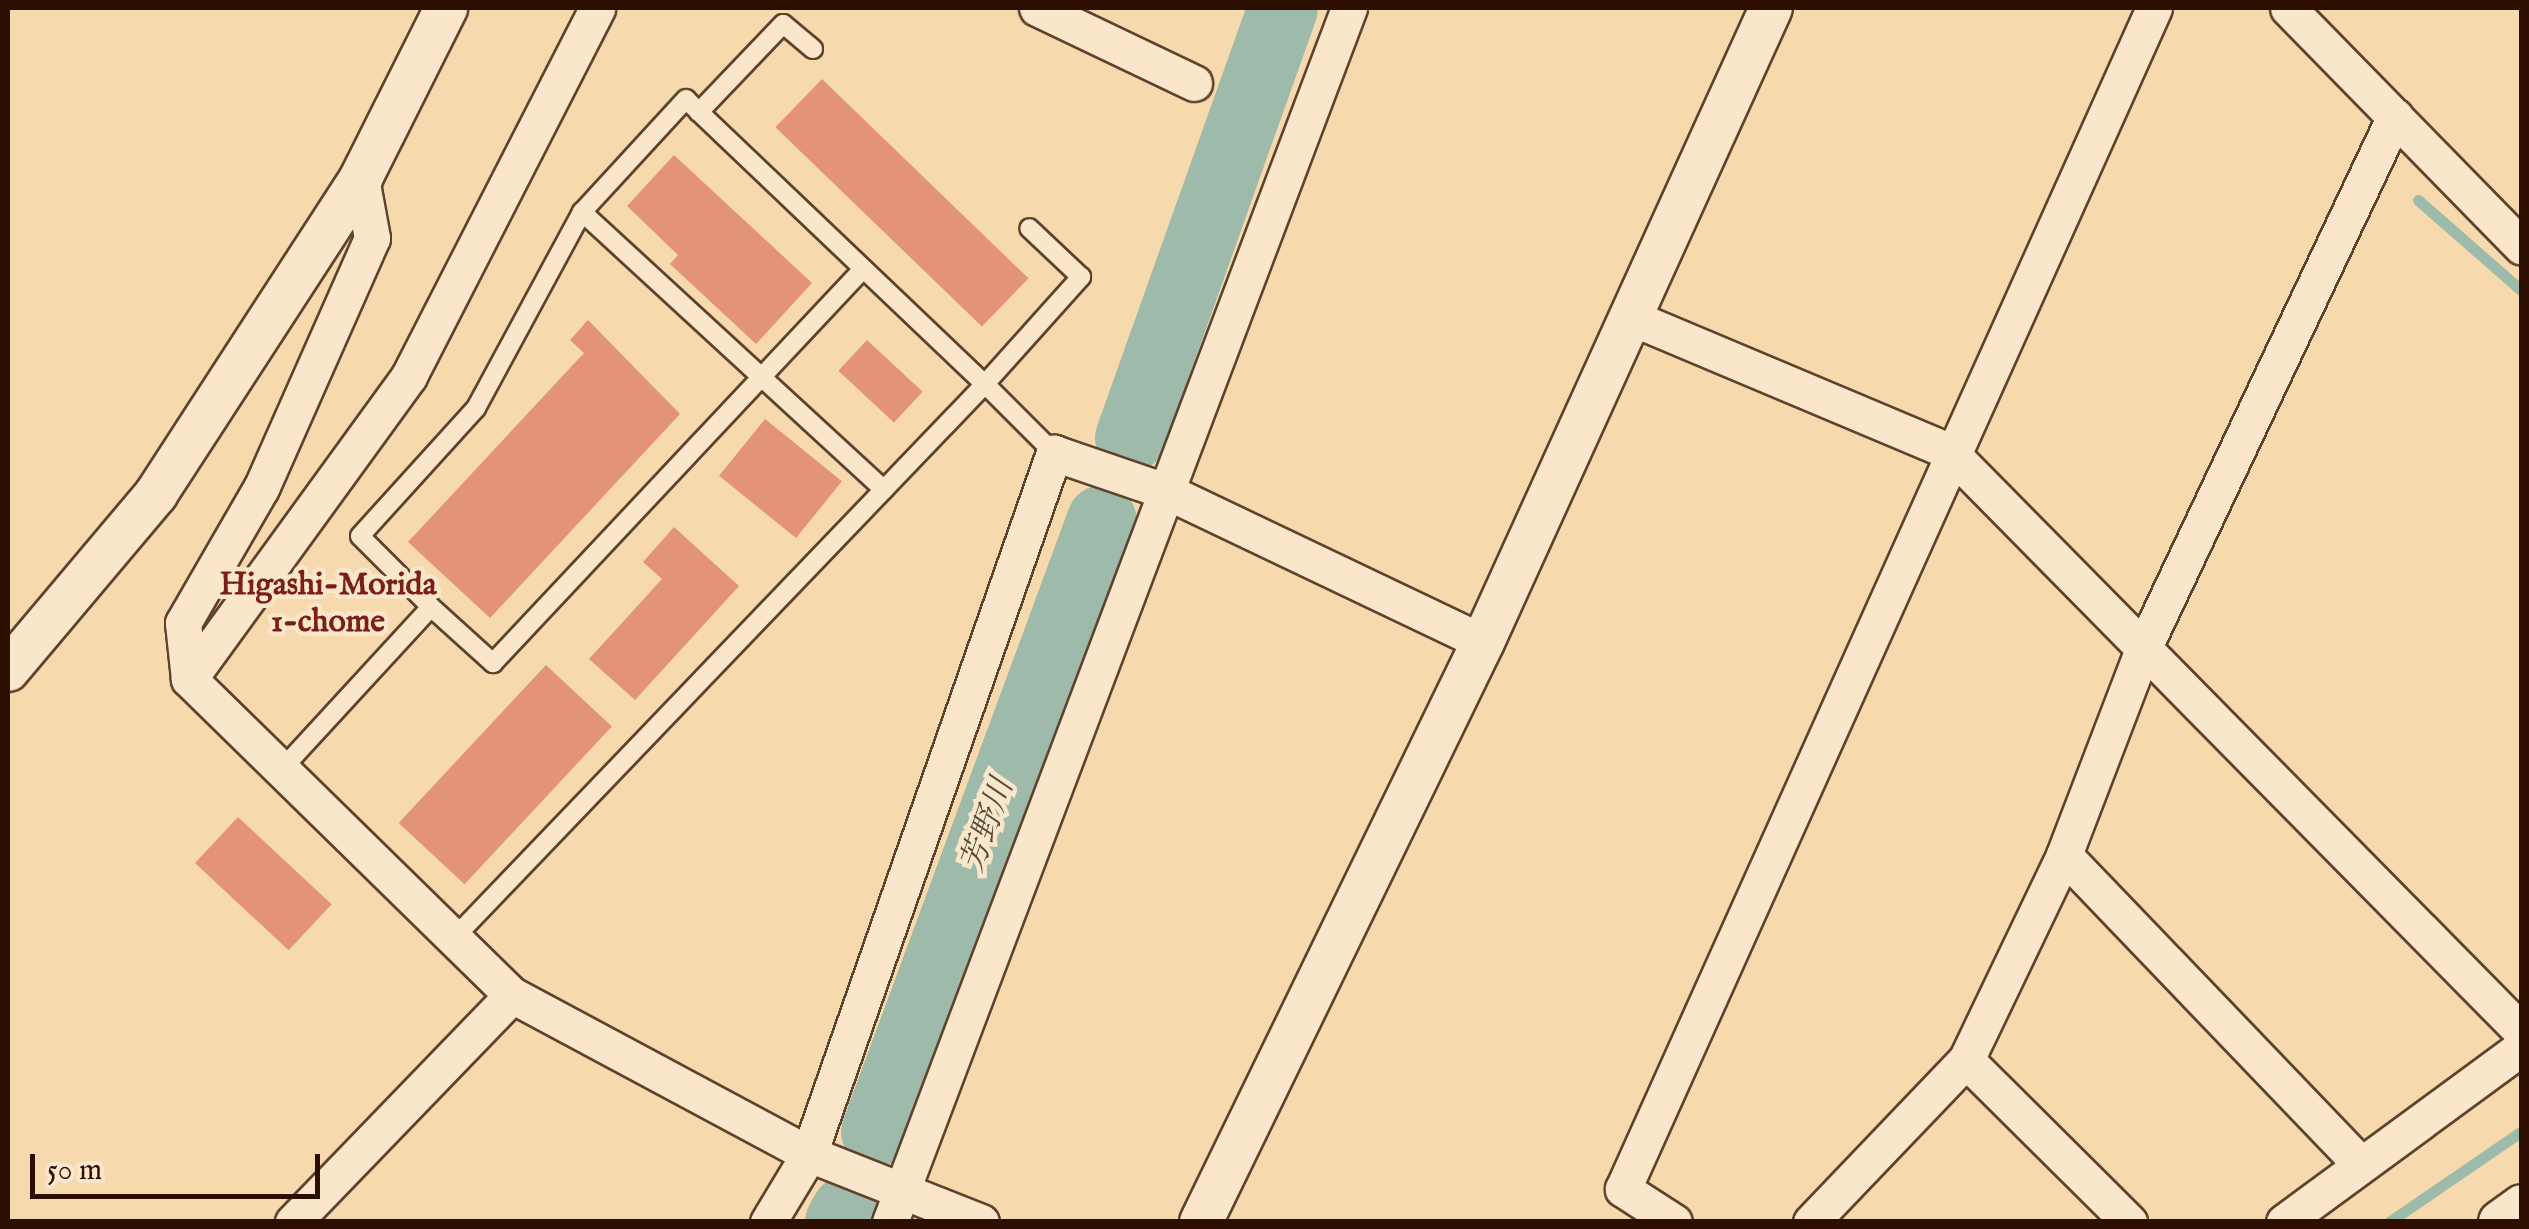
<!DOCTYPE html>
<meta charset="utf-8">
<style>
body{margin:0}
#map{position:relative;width:2529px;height:1229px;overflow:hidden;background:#f7d9ae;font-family:"IM FELL English","Noto Serif JP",serif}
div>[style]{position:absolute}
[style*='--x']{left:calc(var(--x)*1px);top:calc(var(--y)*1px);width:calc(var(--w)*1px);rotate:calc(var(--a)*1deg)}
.stream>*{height:11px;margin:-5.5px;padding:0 5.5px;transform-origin:5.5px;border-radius:5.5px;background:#9dbaaa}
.river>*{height:70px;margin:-35px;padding:0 35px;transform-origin:35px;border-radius:35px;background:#9dbaaa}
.building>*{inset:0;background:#e29379;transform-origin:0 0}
.roads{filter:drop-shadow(2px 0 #5f422c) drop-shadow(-2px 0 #5f422c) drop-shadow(0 2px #5f422c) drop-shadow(0 -2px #5f422c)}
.service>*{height:18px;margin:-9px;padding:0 9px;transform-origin:9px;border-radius:9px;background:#fae6ca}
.minor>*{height:35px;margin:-17.5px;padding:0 17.5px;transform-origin:17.5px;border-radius:17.5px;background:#fae6ca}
.tertiary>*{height:42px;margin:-21px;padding:0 21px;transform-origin:21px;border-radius:21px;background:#fae6ca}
span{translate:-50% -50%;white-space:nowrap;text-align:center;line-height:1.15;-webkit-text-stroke:9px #fae6ca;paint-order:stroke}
.neighbourhood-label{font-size:32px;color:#7a1f14;font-weight:700}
.water-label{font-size:32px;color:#544b3c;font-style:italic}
.frame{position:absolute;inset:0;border:10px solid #2c0f00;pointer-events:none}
.scale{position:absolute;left:30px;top:1154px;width:290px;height:45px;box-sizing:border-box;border:5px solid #2c0f00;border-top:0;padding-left:12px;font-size:30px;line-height:35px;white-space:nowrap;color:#2c0f00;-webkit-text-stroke:8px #fae6ca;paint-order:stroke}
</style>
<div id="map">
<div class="stream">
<div style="--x:2418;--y:200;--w:138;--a:41.2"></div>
<div style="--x:2389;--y:1222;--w:161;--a:-34.4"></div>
</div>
<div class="river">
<div style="--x:1130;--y:438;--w:456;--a:-70.4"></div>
<div style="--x:876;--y:1132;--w:652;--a:-69.73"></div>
<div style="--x:840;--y:1222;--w:13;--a:-61"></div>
</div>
<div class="building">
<div style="left:822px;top:79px;width:287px;height:67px;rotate:44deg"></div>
<div style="clip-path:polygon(674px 155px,812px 283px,756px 344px,670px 264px,678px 255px,627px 206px)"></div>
<div style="clip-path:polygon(588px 320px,680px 414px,490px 618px,408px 542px,584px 353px,570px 340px)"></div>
<div style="left:867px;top:340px;width:76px;height:42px;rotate:43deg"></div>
<div style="left:765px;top:419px;width:99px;height:73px;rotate:39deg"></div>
<div style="clip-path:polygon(674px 527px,739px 586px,635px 700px,589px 659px,662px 579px,643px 562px)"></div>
<div style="left:546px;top:665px;width:90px;height:216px;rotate:43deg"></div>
<div style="left:238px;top:817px;width:128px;height:63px;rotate:43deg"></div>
</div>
<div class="roads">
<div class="service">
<div style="--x:813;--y:49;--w:39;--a:-140"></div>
<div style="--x:783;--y:24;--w:122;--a:133.7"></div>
<div style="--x:699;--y:112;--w:395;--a:43.6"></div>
<div style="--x:985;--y:384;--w:144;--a:-48.1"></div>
<div style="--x:1081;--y:277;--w:71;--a:-136.7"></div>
<div style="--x:699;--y:112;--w:18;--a:-135"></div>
<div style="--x:686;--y:99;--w:154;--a:132.6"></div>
<div style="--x:582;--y:212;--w:410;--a:42.6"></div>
<div style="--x:431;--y:607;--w:100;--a:-135"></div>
<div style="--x:360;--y:536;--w:173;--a:-47.8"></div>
<div style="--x:476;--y:408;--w:223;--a:-61.6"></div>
<div style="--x:282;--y:769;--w:220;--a:-47.4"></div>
<div style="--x:431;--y:607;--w:84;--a:42.1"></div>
<div style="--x:493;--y:663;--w:540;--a:-46.8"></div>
<div style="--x:454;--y:938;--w:767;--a:-46.21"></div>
<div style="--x:985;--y:384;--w:98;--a:45"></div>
</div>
<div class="minor">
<div style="--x:1037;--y:8;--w:174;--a:25.5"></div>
<div style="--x:2288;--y:8;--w:334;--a:45.6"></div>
<div style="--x:361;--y:178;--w:61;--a:79.6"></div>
<div style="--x:372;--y:238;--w:274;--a:113.9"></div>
<div style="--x:261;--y:488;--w:156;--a:120"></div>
<div style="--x:183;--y:623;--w:56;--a:83.9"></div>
<div style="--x:189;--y:679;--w:452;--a:44.4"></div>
<div style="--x:512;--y:995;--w:337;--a:28.2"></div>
<div style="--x:809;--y:1154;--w:185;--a:21.6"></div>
<div style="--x:1630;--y:317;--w:346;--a:22.8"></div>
<div style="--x:1949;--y:451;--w:816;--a:45.4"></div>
<div style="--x:189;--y:679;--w:374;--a:-54"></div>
<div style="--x:409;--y:376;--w:413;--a:-62.9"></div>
<div style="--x:2064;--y:855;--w:429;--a:46.2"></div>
<div style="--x:1966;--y:1060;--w:230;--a:44.8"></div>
<div style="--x:293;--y:1222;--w:315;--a:-46"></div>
<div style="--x:768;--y:1222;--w:79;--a:-58.9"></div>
<div style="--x:809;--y:1154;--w:743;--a:-70.74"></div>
<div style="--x:1054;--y:453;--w:120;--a:18.9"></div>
<div style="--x:1168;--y:492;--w:349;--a:25.5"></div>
<div style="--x:890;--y:1222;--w:1298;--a:-69.29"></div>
<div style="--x:1674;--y:1222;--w:61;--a:-147.1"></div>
<div style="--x:1623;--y:1189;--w:1295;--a:-65.79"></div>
<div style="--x:1811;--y:1222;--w:224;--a:-46.3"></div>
<div style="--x:1966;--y:1060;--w:227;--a:-64.4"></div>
<div style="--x:2064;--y:855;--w:223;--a:-69"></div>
<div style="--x:2144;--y:647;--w:587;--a:-64.7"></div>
<div style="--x:2284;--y:1222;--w:295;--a:-36.3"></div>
</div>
<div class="tertiary">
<div style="--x:8;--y:670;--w:230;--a:-49.9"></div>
<div style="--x:156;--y:494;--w:377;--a:-57"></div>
<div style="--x:361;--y:178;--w:190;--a:-63.4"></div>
<div style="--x:1201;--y:1222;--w:645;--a:-64.07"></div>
<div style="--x:1483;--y:642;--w:696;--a:-65.57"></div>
<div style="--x:2500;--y:1222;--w:27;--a:-36"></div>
</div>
</div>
<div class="neighbourhood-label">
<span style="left:328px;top:605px">Higashi-Morida<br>1-chome</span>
</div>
<div class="water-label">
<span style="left:989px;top:826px;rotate:-70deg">芳野川</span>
</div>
<div class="frame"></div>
<div class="scale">50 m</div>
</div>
